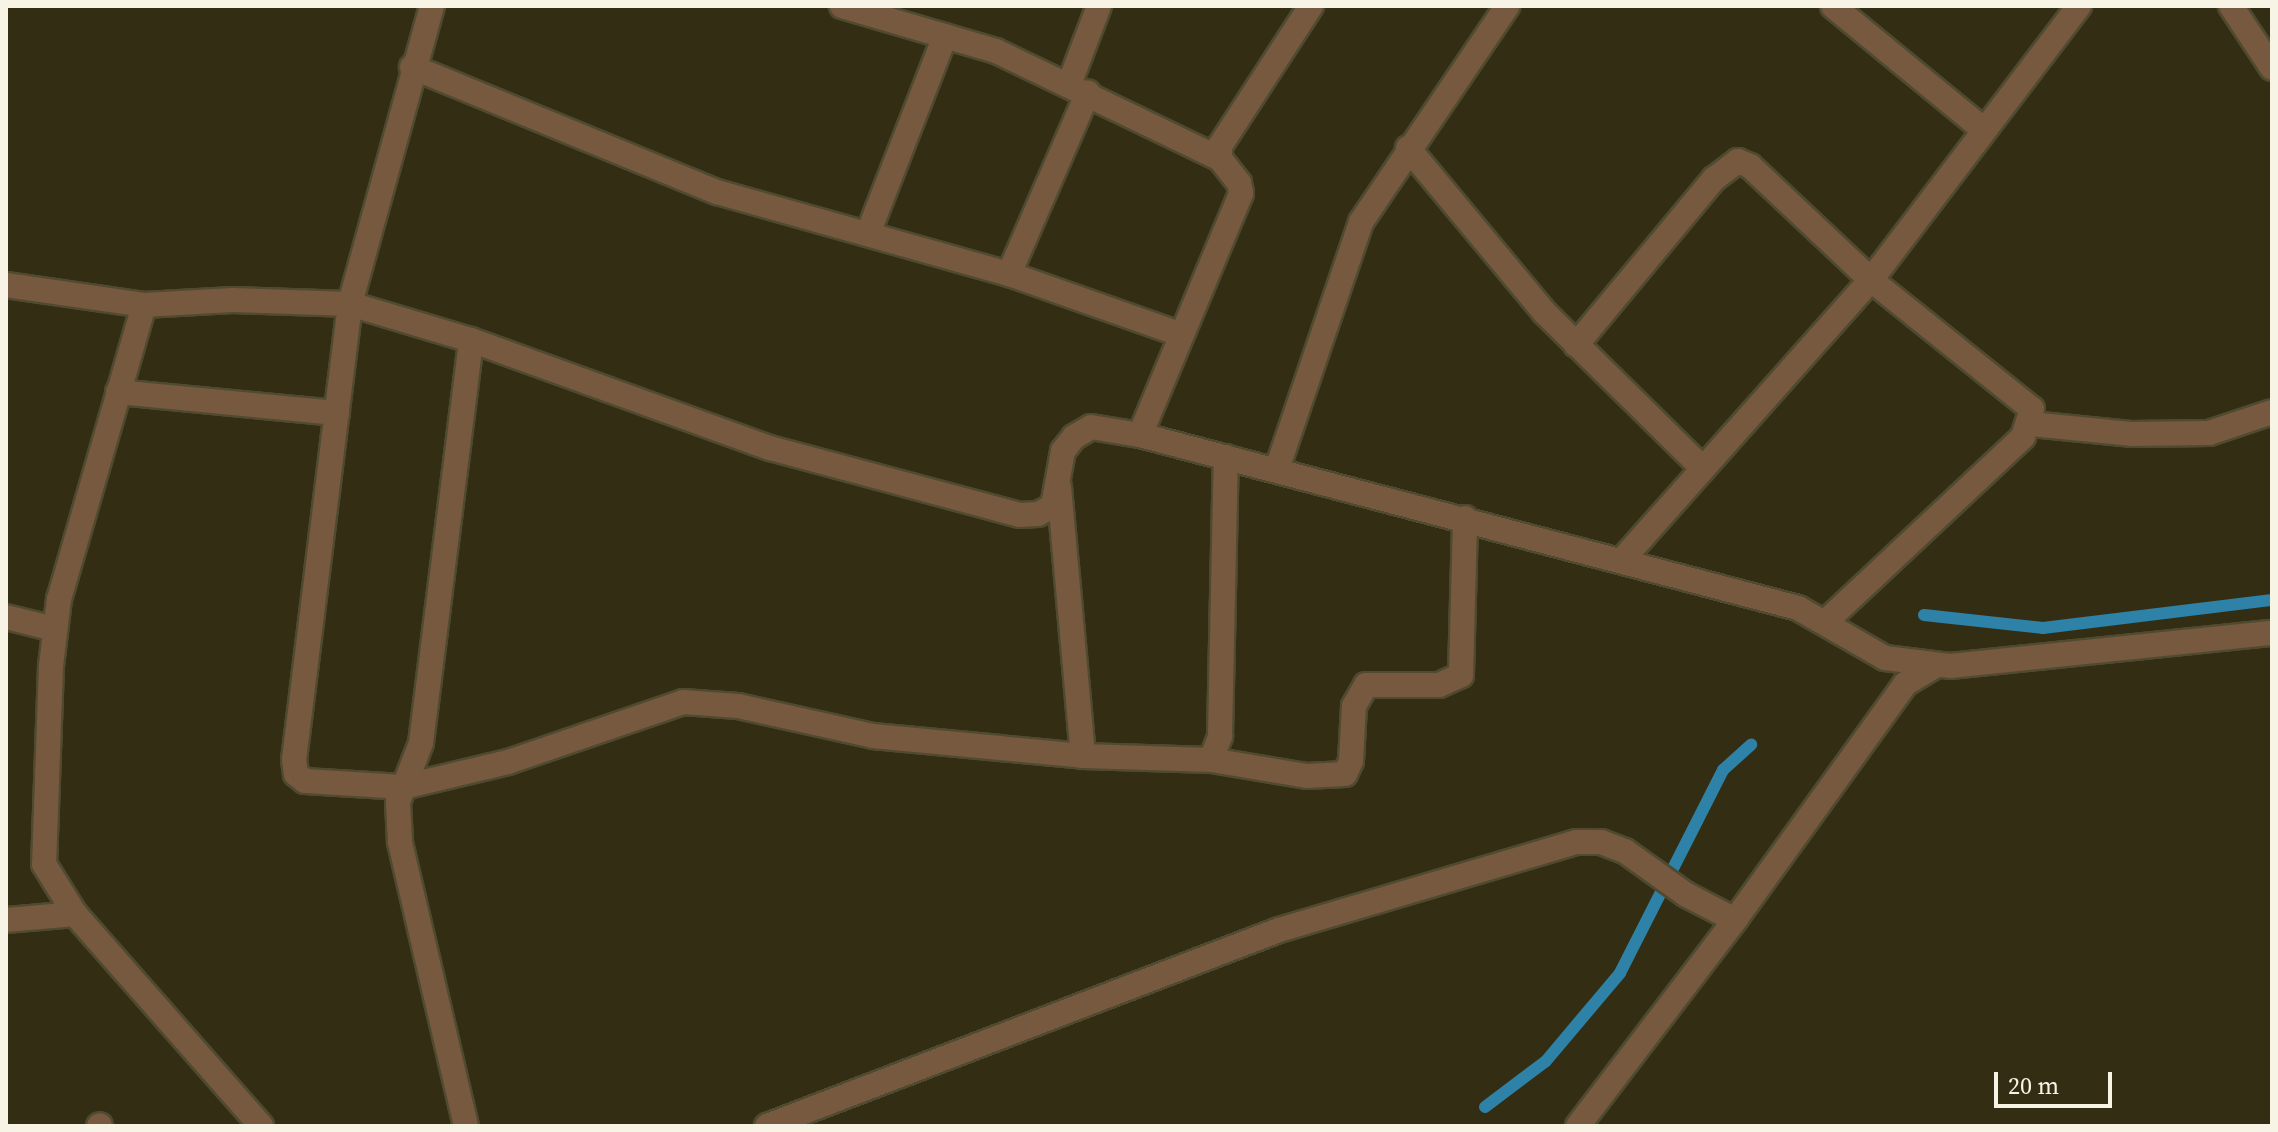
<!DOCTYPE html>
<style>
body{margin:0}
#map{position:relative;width:2278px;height:1132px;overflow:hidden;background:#332e13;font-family:"Source Serif 4",serif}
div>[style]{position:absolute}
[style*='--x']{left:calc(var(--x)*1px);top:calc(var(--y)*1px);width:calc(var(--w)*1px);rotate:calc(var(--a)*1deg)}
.stream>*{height:12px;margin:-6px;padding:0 6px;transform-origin:6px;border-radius:6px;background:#2e82a8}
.roads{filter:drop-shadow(2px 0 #4f4a30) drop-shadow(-2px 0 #4f4a30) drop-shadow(0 2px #4f4a30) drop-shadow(0 -2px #4f4a30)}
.minor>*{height:24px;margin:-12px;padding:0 12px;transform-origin:12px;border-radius:12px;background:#76593e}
span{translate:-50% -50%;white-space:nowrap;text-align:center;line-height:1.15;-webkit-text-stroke:7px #332e13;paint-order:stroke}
.frame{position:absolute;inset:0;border:8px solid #f8f4e5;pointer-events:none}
.scale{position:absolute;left:1994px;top:1072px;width:118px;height:36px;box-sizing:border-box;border:4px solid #f8f4e5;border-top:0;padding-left:10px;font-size:24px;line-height:28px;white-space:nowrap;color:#f8f4e5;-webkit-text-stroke:6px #332e13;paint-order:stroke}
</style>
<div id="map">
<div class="stream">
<div style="--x:1924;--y:615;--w:120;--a:6.2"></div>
<div style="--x:2043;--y:628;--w:231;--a:-7"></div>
<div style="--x:1485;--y:1107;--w:76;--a:-37"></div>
<div style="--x:1546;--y:1061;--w:115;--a:-49.9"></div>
<div style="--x:1620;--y:973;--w:228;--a:-63.1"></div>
<div style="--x:1723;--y:770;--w:38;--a:-42"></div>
</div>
<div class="roads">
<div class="minor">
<div style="--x:432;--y:6;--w:309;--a:105.4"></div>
<div style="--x:350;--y:304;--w:459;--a:97"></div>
<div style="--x:294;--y:760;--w:14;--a:82"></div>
<div style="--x:296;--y:774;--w:11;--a:38"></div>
<div style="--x:305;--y:781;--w:98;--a:3.5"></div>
<div style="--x:403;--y:787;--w:108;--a:-13.4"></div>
<div style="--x:508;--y:762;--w:185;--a:-18.9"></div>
<div style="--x:683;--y:702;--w:55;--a:4.2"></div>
<div style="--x:738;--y:706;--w:138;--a:12.5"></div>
<div style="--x:873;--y:736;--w:211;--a:5.4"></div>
<div style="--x:1083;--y:756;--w:128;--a:1.8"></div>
<div style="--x:1211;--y:760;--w:26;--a:-69"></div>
<div style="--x:1220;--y:736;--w:279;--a:-88.8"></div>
<div style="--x:842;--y:6;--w:160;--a:16.3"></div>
<div style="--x:996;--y:51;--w:249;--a:25.7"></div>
<div style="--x:1833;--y:6;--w:195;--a:39.4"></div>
<div style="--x:2231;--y:6;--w:74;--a:56.5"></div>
<div style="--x:412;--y:67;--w:330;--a:22.3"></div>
<div style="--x:717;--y:192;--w:303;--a:15.7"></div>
<div style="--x:1009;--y:274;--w:183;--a:19.4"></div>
<div style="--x:1070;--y:82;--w:81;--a:-69.1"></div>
<div style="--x:1408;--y:148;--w:213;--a:50.3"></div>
<div style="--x:1544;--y:312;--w:223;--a:44.6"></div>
<div style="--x:869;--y:231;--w:209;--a:-68.7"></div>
<div style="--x:1009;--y:274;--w:198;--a:-66.5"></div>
<div style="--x:6;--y:285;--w:139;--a:8.2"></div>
<div style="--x:144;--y:305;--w:89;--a:-3.2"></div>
<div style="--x:233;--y:300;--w:117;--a:2"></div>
<div style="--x:350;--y:304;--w:126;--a:16.6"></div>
<div style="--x:471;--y:340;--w:318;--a:19.9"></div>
<div style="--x:770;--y:448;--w:259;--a:15"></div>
<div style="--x:1020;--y:515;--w:18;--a:-3"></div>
<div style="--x:1038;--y:514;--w:17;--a:-28"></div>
<div style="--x:1053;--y:506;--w:56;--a:-79.7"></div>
<div style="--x:1063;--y:451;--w:18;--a:-52"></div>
<div style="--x:1074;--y:437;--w:20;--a:-30"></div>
<div style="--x:1091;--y:427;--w:50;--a:9.3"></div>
<div style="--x:1140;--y:435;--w:680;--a:14.73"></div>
<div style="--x:1798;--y:608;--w:100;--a:29.9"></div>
<div style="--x:1885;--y:658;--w:65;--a:7"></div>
<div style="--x:1950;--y:666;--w:324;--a:-5.9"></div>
<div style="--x:144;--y:305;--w:306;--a:106.1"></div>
<div style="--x:59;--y:599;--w:67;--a:96.8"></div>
<div style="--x:51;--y:666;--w:198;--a:92"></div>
<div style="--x:44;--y:864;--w:59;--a:58.2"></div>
<div style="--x:75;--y:914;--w:282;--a:48.7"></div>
<div style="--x:1576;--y:345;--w:216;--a:-50.3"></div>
<div style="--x:1714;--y:179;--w:30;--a:-37"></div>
<div style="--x:1738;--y:161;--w:13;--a:23"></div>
<div style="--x:1750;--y:166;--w:166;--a:43.3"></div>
<div style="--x:1871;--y:280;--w:206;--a:38.7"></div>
<div style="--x:2032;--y:409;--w:29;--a:108"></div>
<div style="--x:2023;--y:437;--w:271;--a:136.9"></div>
<div style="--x:118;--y:392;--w:220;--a:5.5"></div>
<div style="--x:2031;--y:424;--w:100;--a:5.7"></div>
<div style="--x:2131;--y:434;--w:78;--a:-0.7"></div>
<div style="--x:2209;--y:433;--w:66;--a:-18.4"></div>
<div style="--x:1140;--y:435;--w:262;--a:-67.3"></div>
<div style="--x:1241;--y:193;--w:10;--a:-101"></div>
<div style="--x:1239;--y:183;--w:31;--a:-128"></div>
<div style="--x:1220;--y:159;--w:13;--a:-90"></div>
<div style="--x:1220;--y:146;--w:167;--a:-57"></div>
<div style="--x:1277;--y:469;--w:261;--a:-71.2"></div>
<div style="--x:1361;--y:222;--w:261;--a:-55.9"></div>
<div style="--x:1059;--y:487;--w:270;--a:84.9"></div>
<div style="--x:1623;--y:559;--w:373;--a:-48.4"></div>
<div style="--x:1871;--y:280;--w:344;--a:-52.8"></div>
<div style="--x:6;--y:617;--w:49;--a:14"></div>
<div style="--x:1211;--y:760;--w:97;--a:9.5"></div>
<div style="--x:1307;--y:776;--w:38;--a:-3"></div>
<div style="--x:1345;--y:774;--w:14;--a:-65"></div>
<div style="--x:1351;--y:761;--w:55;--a:-86.9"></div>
<div style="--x:1354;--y:706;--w:24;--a:-60"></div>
<div style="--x:1366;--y:685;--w:73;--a:0"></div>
<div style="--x:1439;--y:685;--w:24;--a:-24"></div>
<div style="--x:1461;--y:675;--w:157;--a:-88.5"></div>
<div style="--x:6;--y:920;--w:69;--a:-5"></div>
<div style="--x:99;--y:1126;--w:1;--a:-45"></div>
<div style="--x:466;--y:1126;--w:292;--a:-103.1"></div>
<div style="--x:400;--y:842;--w:40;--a:-92.9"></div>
<div style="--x:398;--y:802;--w:63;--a:-68.7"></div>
<div style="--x:421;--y:743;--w:406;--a:-82.9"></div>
<div style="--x:767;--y:1126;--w:548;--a:-20.95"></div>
<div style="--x:1279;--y:930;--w:310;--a:-16.5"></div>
<div style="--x:1576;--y:842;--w:25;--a:0"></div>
<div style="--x:1601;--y:842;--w:26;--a:21"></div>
<div style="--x:1625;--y:851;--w:74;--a:35.6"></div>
<div style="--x:1685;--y:894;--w:56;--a:27.5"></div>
<div style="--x:1735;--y:920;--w:291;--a:-54.2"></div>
<div style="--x:1905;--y:684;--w:37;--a:-31"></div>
<div style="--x:1578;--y:1126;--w:259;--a:-52.7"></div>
</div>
</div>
<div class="frame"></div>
<div class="scale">20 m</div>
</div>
